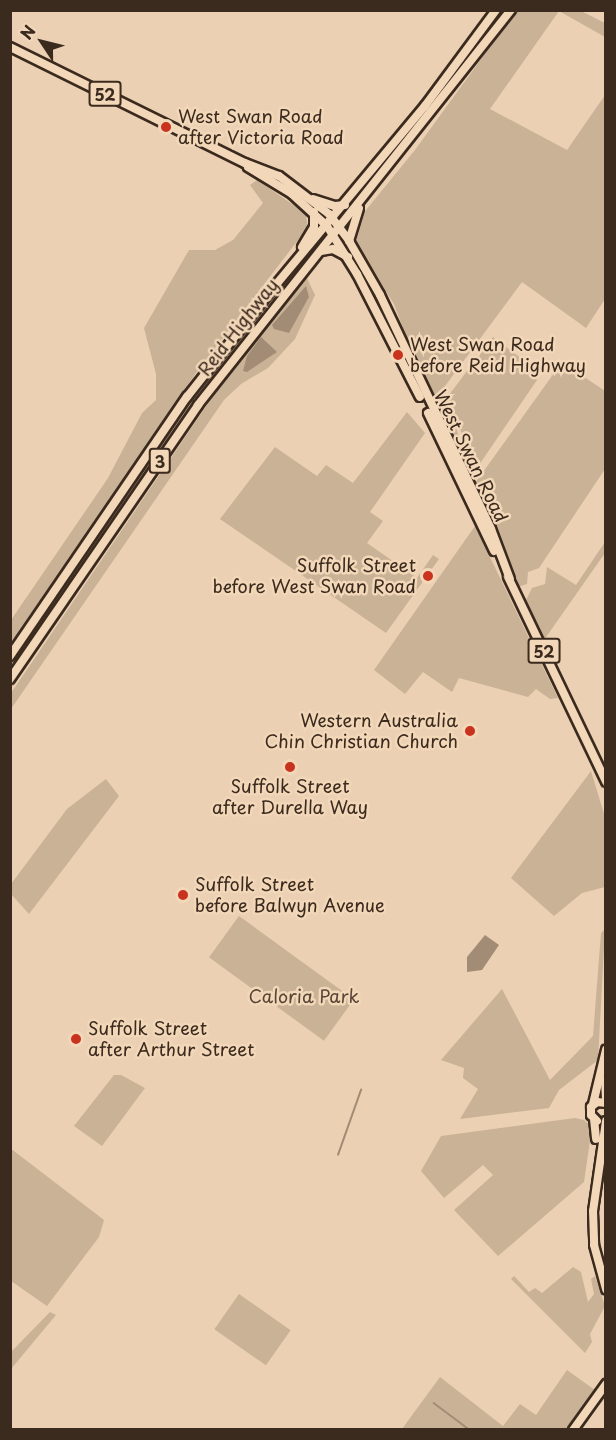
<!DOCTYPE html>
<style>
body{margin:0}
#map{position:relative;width:616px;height:1440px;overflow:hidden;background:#ebd0b3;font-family:"Playpen Sans",sans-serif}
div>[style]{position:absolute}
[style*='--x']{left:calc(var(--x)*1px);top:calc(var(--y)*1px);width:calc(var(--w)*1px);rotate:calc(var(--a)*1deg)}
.green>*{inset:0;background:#cab297;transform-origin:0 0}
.water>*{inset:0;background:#a38c75}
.stream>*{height:1.5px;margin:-0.75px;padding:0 0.75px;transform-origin:0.75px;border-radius:0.75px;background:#a38c75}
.roads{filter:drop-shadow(2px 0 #3b2a1e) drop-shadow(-2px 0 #3b2a1e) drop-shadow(0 2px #3b2a1e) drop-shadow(0 -2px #3b2a1e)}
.major>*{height:8px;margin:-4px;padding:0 4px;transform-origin:4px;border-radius:4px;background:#f2d7b9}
.highway>*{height:8px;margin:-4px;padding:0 4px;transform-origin:4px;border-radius:4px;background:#f2d7b9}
.dots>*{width:16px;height:16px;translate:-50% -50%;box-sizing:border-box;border:3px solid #f2d7b9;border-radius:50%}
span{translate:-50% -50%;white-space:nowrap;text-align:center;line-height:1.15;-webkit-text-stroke:5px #f2d7b9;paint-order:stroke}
.shield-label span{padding:2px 4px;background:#f2d7b9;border:2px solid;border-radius:4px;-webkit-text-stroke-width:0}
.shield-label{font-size:16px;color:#3b2a1e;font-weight:700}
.poi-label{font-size:18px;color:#3b2a1e}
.left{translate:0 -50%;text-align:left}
.right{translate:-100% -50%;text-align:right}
.street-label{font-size:18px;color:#3b2a1e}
.park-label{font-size:18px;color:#584536}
.frame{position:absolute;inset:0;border:12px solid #3b2a1e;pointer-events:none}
.north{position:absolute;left:12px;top:12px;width:60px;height:60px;-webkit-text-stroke:4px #f2d7b9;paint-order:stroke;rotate:305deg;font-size:16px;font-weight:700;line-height:24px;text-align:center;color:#3b2a1e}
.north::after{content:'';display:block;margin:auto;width:21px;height:27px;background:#3b2a1e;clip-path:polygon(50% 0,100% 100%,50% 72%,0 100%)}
</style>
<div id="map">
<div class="green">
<div style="clip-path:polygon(516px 11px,581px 11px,605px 23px,605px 37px,559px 11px,490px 109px,567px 150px,605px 95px,605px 299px,586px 328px,522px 282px,431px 405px,394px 304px,353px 240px,357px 221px,415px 150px)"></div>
<div style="clip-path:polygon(257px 180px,298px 208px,306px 216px,308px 227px,196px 373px,11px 644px,11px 620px,108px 478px,142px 413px,156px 400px,156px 374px,144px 328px,189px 250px,215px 250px,233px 240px,263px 203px,250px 185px)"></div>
<div style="clip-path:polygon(305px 274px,315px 295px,295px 339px,268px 368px,241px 384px,224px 400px,11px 709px,11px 693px,226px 377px)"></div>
<div style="clip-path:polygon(493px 337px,531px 366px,528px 370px,537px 380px,479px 465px,472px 462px,456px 418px,440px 414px,439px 408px)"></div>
<div style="clip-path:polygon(231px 349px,218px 373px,11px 675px,11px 661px,76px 564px,211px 371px)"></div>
<div style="clip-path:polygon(562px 362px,605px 391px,605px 469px,539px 568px,528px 572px,527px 584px,518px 587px,473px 486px)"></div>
<div style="clip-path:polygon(407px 412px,425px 433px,370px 512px,383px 521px,367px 543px,417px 578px,433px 555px,439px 559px,386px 633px,220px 519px,275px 447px,317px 476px,326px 465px,353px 483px)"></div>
<div style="clip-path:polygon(442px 418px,454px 422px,468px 462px,478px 468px,470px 479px)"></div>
<div style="clip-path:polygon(475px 526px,558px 698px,550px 699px,536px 689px,528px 697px,459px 678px,452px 692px,423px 672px,405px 694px,374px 670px)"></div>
<div style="clip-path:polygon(605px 542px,605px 553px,544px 640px,525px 602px,532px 588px,545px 584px,547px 567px,576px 585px)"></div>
<div style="clip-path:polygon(591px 771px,605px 817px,605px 887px,582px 893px,554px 916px,511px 878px)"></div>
<div style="clip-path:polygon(106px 779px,119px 796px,29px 914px,11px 894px,11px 884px,67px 809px)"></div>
<div style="left:239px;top:916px;width:142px;height:51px;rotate:36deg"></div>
<div style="clip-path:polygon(605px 929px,598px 1060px,559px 1090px,549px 1108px,460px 1119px,478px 1089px,463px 1078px,464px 1068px,441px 1060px,502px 989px,550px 1080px,593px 1036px,601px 933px)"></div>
<div style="clip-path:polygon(114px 1075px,121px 1075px,145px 1088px,102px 1146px,74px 1126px)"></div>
<div style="clip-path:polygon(575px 1118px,584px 1120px,592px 1127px,584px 1182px,498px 1256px,454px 1210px,493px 1175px,483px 1165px,444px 1198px,421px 1171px,441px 1136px)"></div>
<div style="clip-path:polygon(10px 1148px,104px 1220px,99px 1237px,47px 1306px,11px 1281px)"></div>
<div style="clip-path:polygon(573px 1267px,581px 1272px,588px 1302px,594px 1294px,591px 1279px,595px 1276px,605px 1306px,590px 1334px,592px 1342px,585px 1353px,511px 1279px,514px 1276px,529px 1292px,535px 1288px,542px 1293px)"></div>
<div style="left:239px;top:1294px;width:63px;height:43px;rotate:35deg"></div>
<div style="clip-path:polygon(50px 1312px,56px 1315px,11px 1369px,11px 1352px)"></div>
<div style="clip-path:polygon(567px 1370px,595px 1390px,567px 1429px,402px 1429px,440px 1377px,503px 1426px,520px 1404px,536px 1415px)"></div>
</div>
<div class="water">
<div style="clip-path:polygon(306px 286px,309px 297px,289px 333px,274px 329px,272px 325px)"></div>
<div style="clip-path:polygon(261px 337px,277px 352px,247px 372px,243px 371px,247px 356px)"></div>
<div style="clip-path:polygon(485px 935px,499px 945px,482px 970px,467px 972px,467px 957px)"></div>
</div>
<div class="stream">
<div style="--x:338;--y:1155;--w:69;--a:-70.5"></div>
<div style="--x:434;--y:1403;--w:45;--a:36.9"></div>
</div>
<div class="roads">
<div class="major">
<div style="--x:10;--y:47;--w:262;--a:26.3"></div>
<div style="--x:245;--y:163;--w:36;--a:21"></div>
<div style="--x:279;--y:176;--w:63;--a:37.2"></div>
<div style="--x:329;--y:214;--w:34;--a:53"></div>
<div style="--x:349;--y:241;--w:62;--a:60.1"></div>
<div style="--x:380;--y:295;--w:259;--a:64.6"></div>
<div style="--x:491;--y:529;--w:53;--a:69.2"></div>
<div style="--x:248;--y:167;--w:52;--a:31.5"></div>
<div style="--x:292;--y:194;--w:47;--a:42.4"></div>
<div style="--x:327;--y:226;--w:57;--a:58"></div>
<div style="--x:357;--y:274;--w:138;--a:62.9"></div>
<div style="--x:428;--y:413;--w:153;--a:64.4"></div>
<div style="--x:508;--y:577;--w:227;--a:64.4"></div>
<div style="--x:605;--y:1080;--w:20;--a:87"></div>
<div style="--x:593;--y:1104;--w:56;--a:-76.5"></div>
<div style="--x:594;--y:1119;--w:20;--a:84"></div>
<div style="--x:597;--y:1121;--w:8;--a:-135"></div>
<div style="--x:591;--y:1115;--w:8;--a:-90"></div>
<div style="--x:591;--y:1107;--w:8;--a:-40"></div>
<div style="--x:597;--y:1102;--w:9;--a:6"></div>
<div style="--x:606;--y:1121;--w:91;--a:98.2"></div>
<div style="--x:593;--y:1211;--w:34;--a:88"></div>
<div style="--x:594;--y:1245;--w:46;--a:74.7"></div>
<div style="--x:573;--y:1430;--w:57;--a:-54.3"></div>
</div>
<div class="highway">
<div style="--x:313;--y:199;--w:23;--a:18"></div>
<div style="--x:335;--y:206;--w:10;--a:-6"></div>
<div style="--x:349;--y:241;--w:34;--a:-73"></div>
<div style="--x:302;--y:247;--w:23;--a:-59"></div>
<div style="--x:314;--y:227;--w:15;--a:-90"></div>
<div style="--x:321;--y:251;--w:12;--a:-9"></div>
<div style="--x:333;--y:249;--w:17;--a:28"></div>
<div style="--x:10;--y:656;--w:314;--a:-55.7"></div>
<div style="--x:187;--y:397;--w:132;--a:-51.7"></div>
<div style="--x:269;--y:293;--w:244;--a:-50.2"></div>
<div style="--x:425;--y:106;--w:119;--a:-53.5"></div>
<div style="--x:10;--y:679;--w:332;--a:-55.5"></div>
<div style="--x:198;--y:405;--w:504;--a:-51.61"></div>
</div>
</div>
<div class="dots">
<div style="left:166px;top:127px;background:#c8321e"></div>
<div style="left:398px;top:355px;background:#c8321e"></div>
<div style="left:428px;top:576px;background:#c8321e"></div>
<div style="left:470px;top:731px;background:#c8321e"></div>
<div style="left:290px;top:767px;background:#c8321e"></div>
<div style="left:183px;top:895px;background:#c8321e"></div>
<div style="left:76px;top:1039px;background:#c8321e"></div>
</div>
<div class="shield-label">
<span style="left:105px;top:94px">52</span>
<span style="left:160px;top:461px">3</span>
<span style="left:544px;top:651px">52</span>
</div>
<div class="poi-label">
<span class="left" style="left:178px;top:127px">West Swan Road<br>after Victoria Road</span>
<span class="left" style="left:410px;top:355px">West Swan Road<br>before Reid Highway</span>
<span class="right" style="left:416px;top:576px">Suffolk Street<br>before West Swan Road</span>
<span class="right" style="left:458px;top:731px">Western Australia<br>Chin Christian Church</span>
<span style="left:290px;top:797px">Suffolk Street<br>after Durella Way</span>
<span class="left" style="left:195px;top:895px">Suffolk Street<br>before Balwyn Avenue</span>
<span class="left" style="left:88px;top:1039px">Suffolk Street<br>after Arthur Street</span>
</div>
<div class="street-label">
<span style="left:238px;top:327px;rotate:-52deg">Reid Highway</span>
<span style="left:471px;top:456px;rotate:64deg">West Swan Road</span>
</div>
<div class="park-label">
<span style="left:304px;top:996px">Caloria Park</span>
</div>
<div class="frame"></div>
<div class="north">N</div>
</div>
